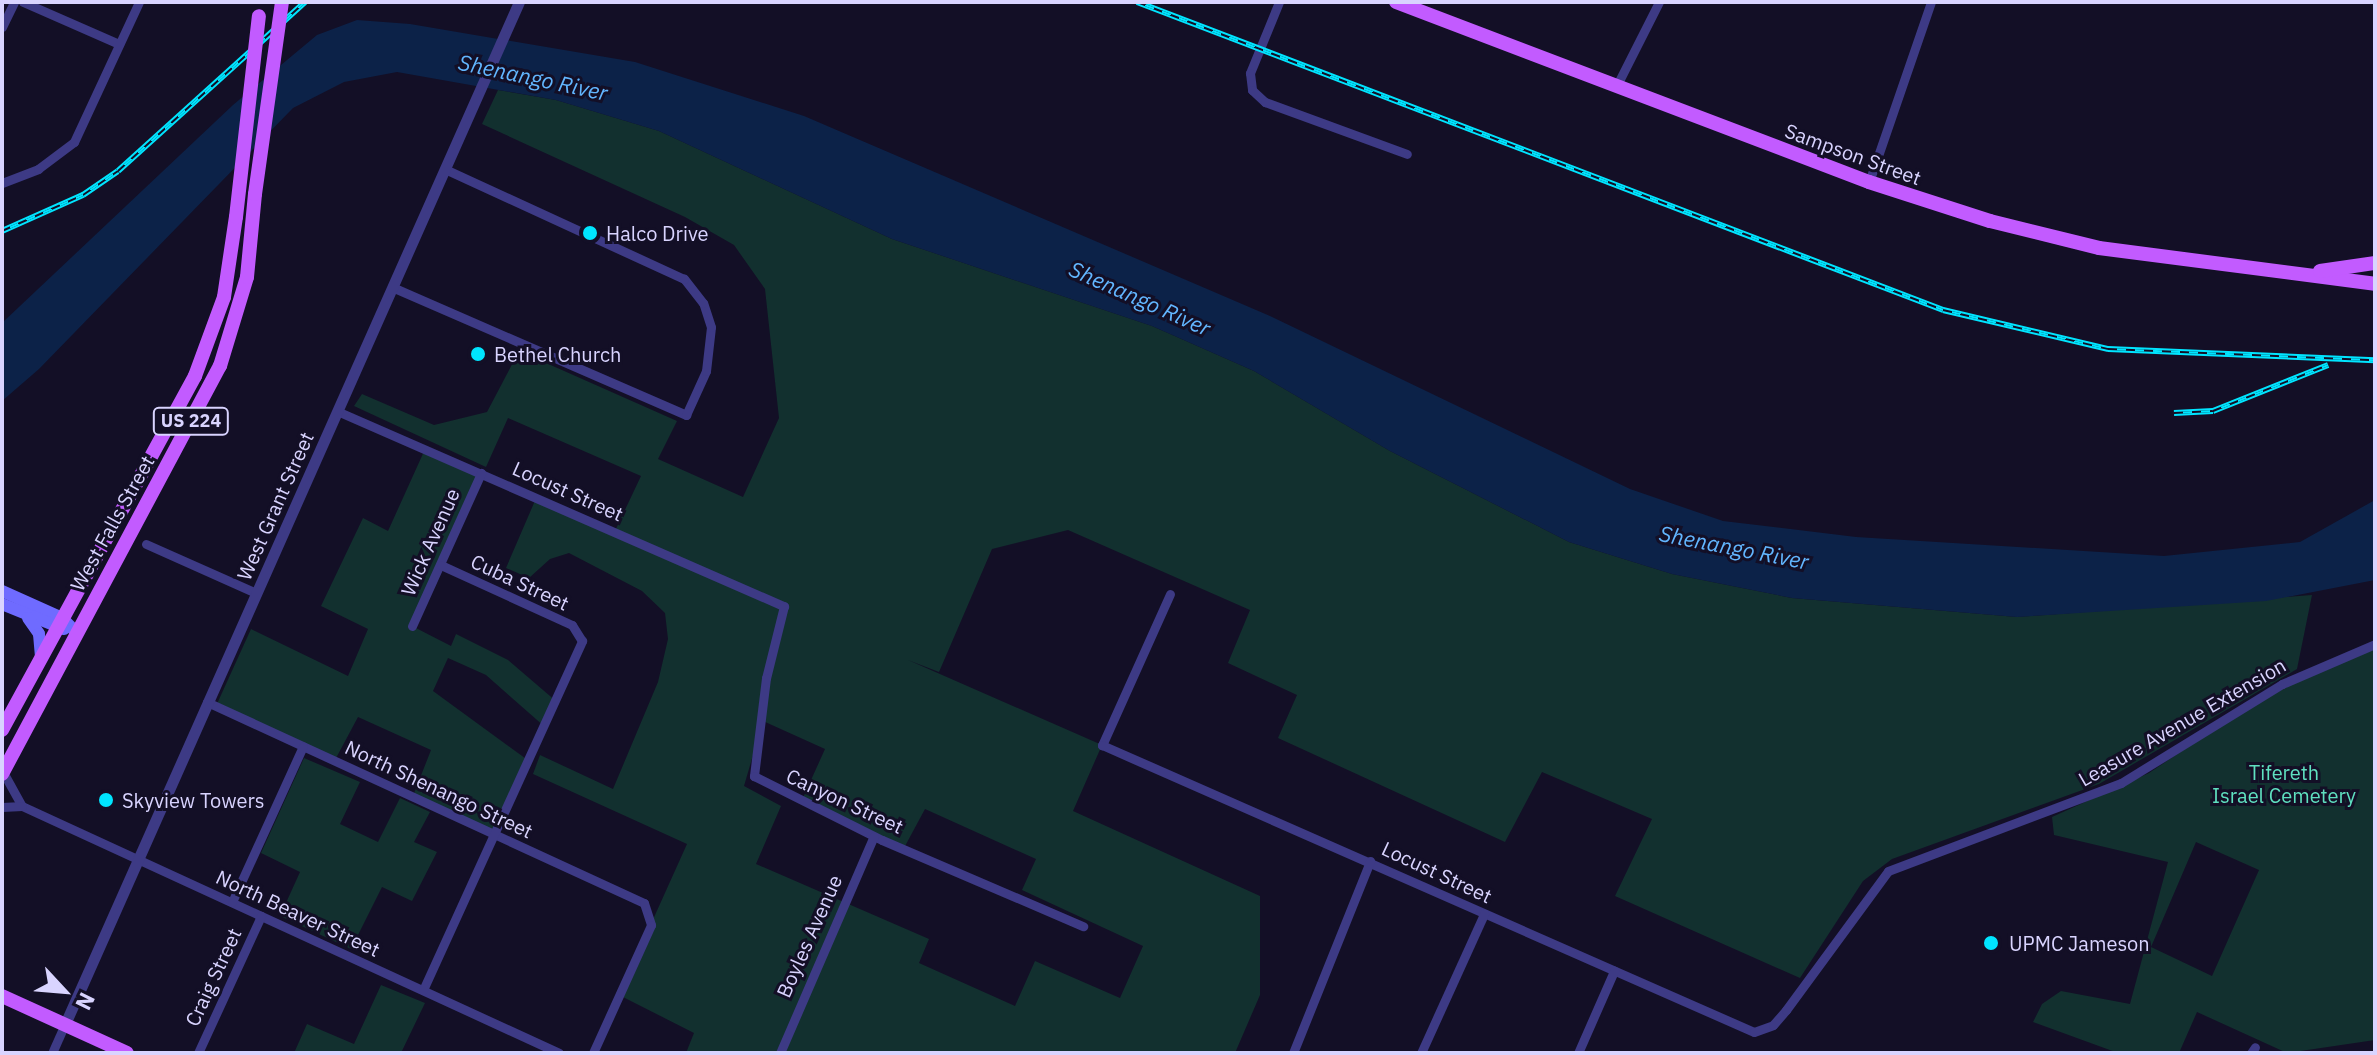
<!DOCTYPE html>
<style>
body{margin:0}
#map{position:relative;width:2377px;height:1055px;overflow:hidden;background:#130f26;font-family:"IBM Plex Sans",sans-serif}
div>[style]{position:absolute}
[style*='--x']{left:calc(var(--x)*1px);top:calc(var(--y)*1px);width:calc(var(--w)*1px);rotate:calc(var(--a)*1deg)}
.green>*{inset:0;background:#12302f}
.water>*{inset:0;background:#0c2248}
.minor>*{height:9px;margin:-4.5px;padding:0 4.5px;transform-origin:4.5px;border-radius:4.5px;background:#3d3a85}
.tertiary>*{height:11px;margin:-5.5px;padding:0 5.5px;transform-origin:5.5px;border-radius:5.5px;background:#3d3a85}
.secondary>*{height:12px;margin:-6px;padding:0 6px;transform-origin:6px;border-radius:6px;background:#6f6bff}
.primary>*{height:14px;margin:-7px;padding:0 7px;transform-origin:7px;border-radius:7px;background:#c25bff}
.rail>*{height:6px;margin-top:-3px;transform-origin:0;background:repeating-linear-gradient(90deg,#130f26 0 9px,#00e5ff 0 18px);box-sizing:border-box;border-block:2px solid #00e5ff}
.primary-bridge>*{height:14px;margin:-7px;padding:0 7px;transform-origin:7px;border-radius:7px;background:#c25bff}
.dots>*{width:22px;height:22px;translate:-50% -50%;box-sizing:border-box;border:4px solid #130f26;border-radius:50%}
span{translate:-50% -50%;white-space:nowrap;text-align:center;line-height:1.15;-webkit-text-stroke:6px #130f26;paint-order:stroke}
.shield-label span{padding:2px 6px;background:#130f26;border:2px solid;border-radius:6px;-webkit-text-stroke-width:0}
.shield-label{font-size:18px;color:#d9d4ff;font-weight:700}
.street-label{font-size:20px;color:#d9d4ff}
.poi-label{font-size:20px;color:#d9d4ff}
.left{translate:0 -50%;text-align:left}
.park-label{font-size:20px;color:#5fe0c0}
.water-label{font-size:22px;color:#62b6ff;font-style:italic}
.frame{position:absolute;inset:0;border:4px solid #d9d4ff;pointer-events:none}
.north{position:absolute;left:24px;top:951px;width:80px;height:80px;-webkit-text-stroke:6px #130f26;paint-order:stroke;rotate:116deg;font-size:22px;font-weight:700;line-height:32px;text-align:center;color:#d9d4ff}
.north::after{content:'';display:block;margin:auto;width:28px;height:36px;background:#d9d4ff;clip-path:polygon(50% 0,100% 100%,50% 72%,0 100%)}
</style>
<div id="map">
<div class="green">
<div style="clip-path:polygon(evenodd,498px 90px,556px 100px,659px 131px,892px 239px,1152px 326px,1254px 371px,1390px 451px,1569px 542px,1672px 574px,1792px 598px,2017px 617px,2312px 595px,2297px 669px,2099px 784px,1892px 859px,1863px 881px,1800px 978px,1615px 896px,1652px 819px,1542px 772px,1505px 842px,1278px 738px,1297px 695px,1228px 663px,1250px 610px,1068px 530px,992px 549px,939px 672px,908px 660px,1102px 745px,1073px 811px,1260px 896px,1260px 995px,1235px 1053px,686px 1053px,694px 1033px,619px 995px,687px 844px,533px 774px,540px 755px,613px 789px,658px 682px,668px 639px,665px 613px,642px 591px,569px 553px,550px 559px,529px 578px,506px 568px,537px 496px,615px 531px,641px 476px,508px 418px,486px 467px,354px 406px,362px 394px,434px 425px,487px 412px,519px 351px,677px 421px,658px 459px,743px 497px,779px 418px,765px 289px,734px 245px,685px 217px,482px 124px,498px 90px,763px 721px,825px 749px,802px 800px,904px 848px,925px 809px,1036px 859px,1022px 890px,1143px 946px,1120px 998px,1035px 961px,1015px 1006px,919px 963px,929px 939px,756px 864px,781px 806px,744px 786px,763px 721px)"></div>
<div style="clip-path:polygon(426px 447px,481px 473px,412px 626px,451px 646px,456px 634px,508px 660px,557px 702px,545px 727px,486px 675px,448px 658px,433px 691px,529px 761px,494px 834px,413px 796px,431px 750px,358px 717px,335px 760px,216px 706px,251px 629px,348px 676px,368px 629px,321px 606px,363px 518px,388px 531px)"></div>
<div style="clip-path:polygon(evenodd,2375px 644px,2375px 1040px,2287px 1053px,2197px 1012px,2179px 1053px,2118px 1053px,2033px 1022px,2042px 1004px,2061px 991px,2130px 1004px,2168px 862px,2054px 835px,2052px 817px,2149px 773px,2282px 684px,2375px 644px,2196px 842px,2259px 870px,2212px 976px,2151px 947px,2196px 842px)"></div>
<div style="clip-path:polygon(304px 758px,360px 782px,340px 824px,378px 842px,400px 798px,430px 812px,414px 842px,437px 852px,412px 901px,382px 887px,351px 949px,280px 916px,300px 872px,261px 853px)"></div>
<div style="clip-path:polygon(381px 985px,425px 1003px,401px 1053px,294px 1053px,307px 1024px,354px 1044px)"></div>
</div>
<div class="water">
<div style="clip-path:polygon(357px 20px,410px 24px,635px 62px,804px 116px,1270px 316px,1630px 489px,1723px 521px,1856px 537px,2164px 556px,2300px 542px,2375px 500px,2375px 580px,2266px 601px,2017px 617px,1792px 598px,1672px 574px,1569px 542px,1390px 451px,1254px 371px,1152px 326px,892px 239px,659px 131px,556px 100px,397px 72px,344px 82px,293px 108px,39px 369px,2px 401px,2px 323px,233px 105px,317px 35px)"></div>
</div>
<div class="minor">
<div style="--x:23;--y:2;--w:105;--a:23.6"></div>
<div style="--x:1279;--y:2;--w:77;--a:112.2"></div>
<div style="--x:1250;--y:73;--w:17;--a:83"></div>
<div style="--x:1252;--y:90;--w:18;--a:43"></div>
<div style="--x:1265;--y:102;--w:151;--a:20.1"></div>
<div style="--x:2;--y:27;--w:28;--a:-64"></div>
<div style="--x:1616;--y:87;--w:95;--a:-63.2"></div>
<div style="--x:1869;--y:182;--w:190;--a:-71"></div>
<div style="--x:2;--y:183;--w:39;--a:-21"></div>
<div style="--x:38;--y:169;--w:45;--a:-36.9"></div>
<div style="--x:74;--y:142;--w:154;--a:-65.1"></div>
<div style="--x:392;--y:287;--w:321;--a:23.5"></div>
<div style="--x:686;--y:415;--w:48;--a:-65.6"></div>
<div style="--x:706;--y:371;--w:44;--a:-83.5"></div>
<div style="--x:711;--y:327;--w:25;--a:-108"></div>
<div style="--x:703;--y:303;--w:31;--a:-128"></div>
<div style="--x:684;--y:279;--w:263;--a:-155.3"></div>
<div style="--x:337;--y:411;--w:488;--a:23.6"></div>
<div style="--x:784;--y:606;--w:74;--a:104"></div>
<div style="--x:766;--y:678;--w:99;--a:97"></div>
<div style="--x:754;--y:776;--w:143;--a:26.6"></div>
<div style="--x:882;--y:840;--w:219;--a:23.2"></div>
<div style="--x:146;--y:544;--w:120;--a:24"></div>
<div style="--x:1170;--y:594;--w:166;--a:114.2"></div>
<div style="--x:1102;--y:745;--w:712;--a:23.76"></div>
<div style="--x:1754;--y:1032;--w:20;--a:-20"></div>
<div style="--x:1773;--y:1025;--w:20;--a:-49"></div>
<div style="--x:1786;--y:1010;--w:172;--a:-53.7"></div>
<div style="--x:1888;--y:871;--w:249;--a:-20.7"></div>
<div style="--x:2121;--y:783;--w:189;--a:-31.6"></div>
<div style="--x:2282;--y:684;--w:101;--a:-23.3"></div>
<div style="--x:412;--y:626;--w:168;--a:-65.7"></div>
<div style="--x:207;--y:702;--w:481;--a:24.7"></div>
<div style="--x:644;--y:903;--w:23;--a:72"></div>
<div style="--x:651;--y:925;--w:141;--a:114.4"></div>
<div style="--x:3;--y:772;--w:39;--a:61"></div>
<div style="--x:22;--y:806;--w:591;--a:24.7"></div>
<div style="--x:2;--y:807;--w:20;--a:-3"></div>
<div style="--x:232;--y:902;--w:171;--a:-65.5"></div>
<div style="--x:423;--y:990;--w:384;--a:-65.5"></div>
<div style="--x:582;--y:641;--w:19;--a:-122"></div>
<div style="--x:572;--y:625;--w:144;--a:-155.4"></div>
<div style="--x:52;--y:1053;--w:32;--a:-66"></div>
<div style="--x:198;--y:1053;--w:151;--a:-65.3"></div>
<div style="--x:780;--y:1053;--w:236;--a:-66.6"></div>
<div style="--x:1293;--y:1053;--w:207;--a:-68.1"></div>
<div style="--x:1421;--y:1053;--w:153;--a:-65.6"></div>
<div style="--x:1578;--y:1053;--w:90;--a:-66.3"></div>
<div style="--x:2251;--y:1053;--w:7;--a:-56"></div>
</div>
<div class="tertiary">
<div style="--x:65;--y:1024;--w:1118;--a:-66.05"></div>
</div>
<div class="secondary">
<div style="--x:2;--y:591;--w:66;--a:24.2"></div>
<div style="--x:62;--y:618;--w:18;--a:45"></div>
<div style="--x:2;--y:604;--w:67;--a:22"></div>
<div style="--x:28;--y:618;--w:19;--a:55"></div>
<div style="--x:39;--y:634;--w:22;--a:85"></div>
</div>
<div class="primary">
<div style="--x:1396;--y:2;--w:506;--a:20.83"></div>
<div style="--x:1869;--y:182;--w:127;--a:17.9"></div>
<div style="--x:1990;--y:221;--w:112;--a:13.9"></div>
<div style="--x:2099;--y:248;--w:278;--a:7.4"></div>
<div style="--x:2320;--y:271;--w:56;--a:-8.3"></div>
<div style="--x:2;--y:730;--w:403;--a:-61.4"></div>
<div style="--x:195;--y:376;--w:84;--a:-69.8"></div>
<div style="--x:224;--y:297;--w:81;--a:-81.5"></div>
<div style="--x:2;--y:774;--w:463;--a:-61.9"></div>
<div style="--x:220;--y:366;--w:93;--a:-73.1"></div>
<div style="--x:247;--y:277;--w:83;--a:-84.5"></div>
<div style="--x:2;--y:996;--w:137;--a:24.5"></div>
</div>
<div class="rail">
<div style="--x:1137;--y:2;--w:863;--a:20.91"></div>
<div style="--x:1943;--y:310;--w:170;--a:13.3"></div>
<div style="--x:2108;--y:349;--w:267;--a:2.4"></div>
<div style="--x:2;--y:231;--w:89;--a:-24"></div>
<div style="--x:83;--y:195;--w:42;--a:-34.4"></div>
<div style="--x:118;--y:171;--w:252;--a:-42.1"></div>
<div style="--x:2174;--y:413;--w:39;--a:-3"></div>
<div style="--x:2213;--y:411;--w:124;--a:-21.8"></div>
</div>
<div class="primary-bridge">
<div style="--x:255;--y:194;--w:194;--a:-82"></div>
<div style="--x:236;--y:217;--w:202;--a:-83.5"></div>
</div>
<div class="dots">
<div style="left:590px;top:233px;background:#00e5ff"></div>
<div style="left:478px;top:354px;background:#00e5ff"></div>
<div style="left:106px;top:800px;background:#00e5ff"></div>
<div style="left:1991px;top:943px;background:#00e5ff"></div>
</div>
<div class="shield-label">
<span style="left:191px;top:421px">US 224</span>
</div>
<div class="street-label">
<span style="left:1853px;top:154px;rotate:20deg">Sampson Street</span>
<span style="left:568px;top:491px;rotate:24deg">Locust Street</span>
<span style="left:275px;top:506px;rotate:-66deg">West Grant Street</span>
<span style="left:112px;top:523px;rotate:-61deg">West Falls Street</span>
<span style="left:430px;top:542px;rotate:-66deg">Wick Avenue</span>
<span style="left:520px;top:582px;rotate:25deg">Cuba Street</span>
<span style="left:2182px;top:722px;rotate:-30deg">Leasure Avenue Extension</span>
<span style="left:439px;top:789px;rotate:25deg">North Shenango Street</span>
<span style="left:845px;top:801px;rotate:25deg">Canyon Street</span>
<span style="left:1437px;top:872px;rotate:25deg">Locust Street</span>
<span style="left:298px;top:913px;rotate:25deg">North Beaver Street</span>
<span style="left:809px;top:936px;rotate:-66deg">Boyles Avenue</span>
<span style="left:213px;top:977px;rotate:-65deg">Craig Street</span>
</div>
<div class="poi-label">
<span class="left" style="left:606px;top:233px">Halco Drive</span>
<span class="left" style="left:494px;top:354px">Bethel Church</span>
<span class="left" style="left:122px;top:800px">Skyview Towers</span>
<span class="left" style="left:2009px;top:943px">UPMC Jameson</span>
</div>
<div class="park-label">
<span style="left:2284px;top:784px">Tifereth<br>Israel Cemetery</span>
</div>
<div class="water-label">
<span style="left:533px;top:77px;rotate:12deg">Shenango River</span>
<span style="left:1140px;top:298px;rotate:24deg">Shenango River</span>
<span style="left:1734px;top:547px;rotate:11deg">Shenango River</span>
</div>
<div class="frame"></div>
<div class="north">N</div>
</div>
